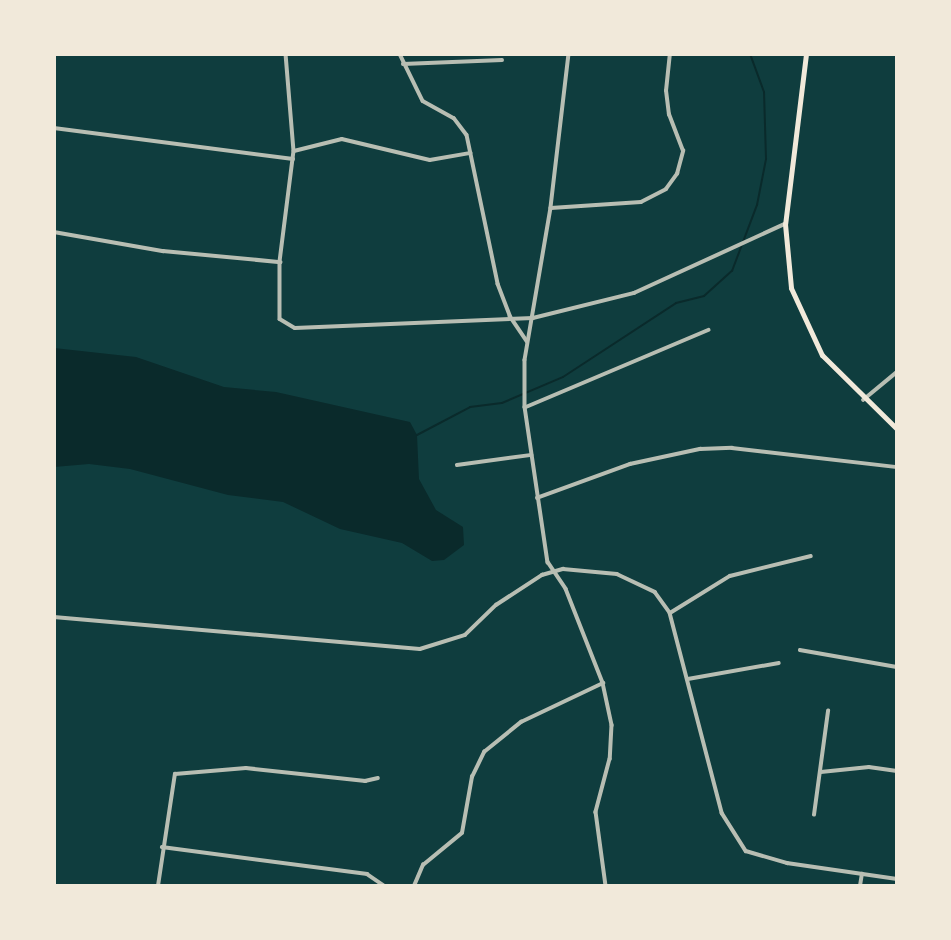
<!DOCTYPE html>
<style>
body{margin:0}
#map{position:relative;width:951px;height:940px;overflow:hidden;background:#0f3d3e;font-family:Raleway,sans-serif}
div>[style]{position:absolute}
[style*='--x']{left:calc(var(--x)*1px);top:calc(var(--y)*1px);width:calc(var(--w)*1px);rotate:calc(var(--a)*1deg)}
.water>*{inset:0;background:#0a2a2b}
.stream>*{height:2px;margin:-1px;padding:0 1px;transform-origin:1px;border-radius:1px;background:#0a2a2b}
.minor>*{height:3.5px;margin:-1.75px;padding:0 1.75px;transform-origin:1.75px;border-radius:1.75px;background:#b8beb3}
.primary>*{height:5px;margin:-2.5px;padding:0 2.5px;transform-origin:2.5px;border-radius:2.5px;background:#f1e9da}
span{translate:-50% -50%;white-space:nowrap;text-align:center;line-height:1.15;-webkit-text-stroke:6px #f1e9da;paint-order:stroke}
.frame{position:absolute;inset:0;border:56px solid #f1e9da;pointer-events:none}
</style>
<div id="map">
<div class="water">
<div style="clip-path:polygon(54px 348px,136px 357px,224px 387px,276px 392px,410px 422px,417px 435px,419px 479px,436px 510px,463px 527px,464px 545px,444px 560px,432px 561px,402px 543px,340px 529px,283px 502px,228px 495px,130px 469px,89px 464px,54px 467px)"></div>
</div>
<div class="stream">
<div style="--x:417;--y:435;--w:60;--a:-27.8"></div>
<div style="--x:470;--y:407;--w:32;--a:-7"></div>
<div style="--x:502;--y:403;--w:66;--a:-23.1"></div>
<div style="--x:563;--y:377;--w:135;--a:-33.2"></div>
<div style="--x:676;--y:303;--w:29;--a:-14"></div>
<div style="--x:704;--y:296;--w:38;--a:-42"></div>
<div style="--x:732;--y:271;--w:71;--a:-69.3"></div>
<div style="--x:757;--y:205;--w:47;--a:-78.9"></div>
<div style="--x:766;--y:159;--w:67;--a:-91.7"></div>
<div style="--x:764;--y:92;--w:40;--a:-110.2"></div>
</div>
<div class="minor">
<div style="--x:286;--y:54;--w:97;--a:85.3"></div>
<div style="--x:294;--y:151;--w:112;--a:97.2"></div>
<div style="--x:280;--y:262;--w:57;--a:90"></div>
<div style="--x:280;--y:319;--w:17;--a:31"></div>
<div style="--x:295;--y:328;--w:238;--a:-2.4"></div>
<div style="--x:533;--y:318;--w:104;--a:-13.9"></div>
<div style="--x:634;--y:293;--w:166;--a:-24.6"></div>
<div style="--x:400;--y:54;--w:52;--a:63.9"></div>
<div style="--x:423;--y:101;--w:35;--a:29"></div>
<div style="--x:454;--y:118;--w:21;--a:53"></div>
<div style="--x:467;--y:135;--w:152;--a:78.2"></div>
<div style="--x:498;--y:284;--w:34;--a:69"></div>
<div style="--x:510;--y:316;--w:30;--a:56"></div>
<div style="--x:569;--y:54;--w:155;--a:96.7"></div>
<div style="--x:551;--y:208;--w:154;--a:99.7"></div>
<div style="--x:525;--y:360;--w:47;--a:90"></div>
<div style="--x:525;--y:407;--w:157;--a:81.6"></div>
<div style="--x:548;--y:562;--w:32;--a:56"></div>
<div style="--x:566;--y:589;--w:101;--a:68.5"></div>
<div style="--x:603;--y:683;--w:43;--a:77.9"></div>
<div style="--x:612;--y:725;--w:34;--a:93"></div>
<div style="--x:610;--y:759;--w:55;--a:104.8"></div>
<div style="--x:596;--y:812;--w:75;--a:82.3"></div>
<div style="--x:403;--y:64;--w:99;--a:-2.3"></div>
<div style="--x:54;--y:128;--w:241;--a:7.4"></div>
<div style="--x:294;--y:151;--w:49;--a:-14"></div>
<div style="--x:342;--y:139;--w:90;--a:13.4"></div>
<div style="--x:430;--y:160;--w:41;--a:-9.9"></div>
<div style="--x:551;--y:208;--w:90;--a:-3.8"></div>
<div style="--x:641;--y:202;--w:28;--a:-27"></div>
<div style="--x:666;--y:189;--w:19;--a:-54"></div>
<div style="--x:677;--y:174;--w:24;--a:-75"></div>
<div style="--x:683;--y:151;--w:39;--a:-111"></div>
<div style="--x:669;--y:115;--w:24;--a:-97"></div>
<div style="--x:666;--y:91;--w:37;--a:-84"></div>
<div style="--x:54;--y:232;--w:111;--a:9.9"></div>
<div style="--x:163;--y:251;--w:118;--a:5.4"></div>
<div style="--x:863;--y:400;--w:44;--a:-39.5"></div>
<div style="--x:526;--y:407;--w:198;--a:-22.9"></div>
<div style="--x:457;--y:465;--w:75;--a:-7.7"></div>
<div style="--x:537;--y:498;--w:99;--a:-20.1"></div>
<div style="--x:630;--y:464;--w:72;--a:-12.1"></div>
<div style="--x:700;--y:449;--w:32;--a:-2"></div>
<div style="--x:732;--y:448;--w:166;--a:6.6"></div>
<div style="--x:670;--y:613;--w:70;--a:-31.7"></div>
<div style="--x:730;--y:576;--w:83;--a:-13.9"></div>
<div style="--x:54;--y:617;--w:367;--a:5"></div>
<div style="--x:420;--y:649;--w:47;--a:-17.3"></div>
<div style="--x:465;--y:635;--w:43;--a:-44.1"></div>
<div style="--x:496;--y:605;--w:55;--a:-33.1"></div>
<div style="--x:542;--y:575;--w:22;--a:-16"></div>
<div style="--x:563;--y:569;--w:54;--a:5.3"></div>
<div style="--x:617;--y:574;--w:42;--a:25.3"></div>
<div style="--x:655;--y:592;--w:26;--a:54"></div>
<div style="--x:670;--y:613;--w:207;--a:75.4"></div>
<div style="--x:722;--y:813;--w:45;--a:57.7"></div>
<div style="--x:746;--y:851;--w:43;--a:16.3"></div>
<div style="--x:787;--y:863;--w:111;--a:8.3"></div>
<div style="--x:800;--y:650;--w:98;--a:9.9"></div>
<div style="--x:688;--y:679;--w:92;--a:-10"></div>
<div style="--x:821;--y:772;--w:48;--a:-5.9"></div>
<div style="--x:869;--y:767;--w:28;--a:8"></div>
<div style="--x:814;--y:815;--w:105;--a:-82.3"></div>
<div style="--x:162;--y:847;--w:207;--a:7.5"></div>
<div style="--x:367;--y:874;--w:22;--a:34"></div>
<div style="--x:158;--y:886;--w:113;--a:-81.4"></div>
<div style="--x:175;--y:774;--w:71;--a:-4.8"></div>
<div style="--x:246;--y:768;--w:120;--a:6.2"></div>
<div style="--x:365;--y:781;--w:13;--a:-13"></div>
<div style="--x:414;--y:886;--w:23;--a:-67"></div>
<div style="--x:423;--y:865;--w:50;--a:-39.4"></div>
<div style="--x:462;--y:833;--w:57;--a:-79.9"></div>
<div style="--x:472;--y:777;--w:28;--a:-64"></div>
<div style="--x:484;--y:752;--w:48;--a:-39"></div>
<div style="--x:521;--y:722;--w:91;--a:-25.4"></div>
<div style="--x:860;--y:886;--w:12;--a:-81"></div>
</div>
<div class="primary">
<div style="--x:806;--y:54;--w:171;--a:97"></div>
<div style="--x:785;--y:224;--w:64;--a:84.6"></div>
<div style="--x:791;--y:288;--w:74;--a:65.2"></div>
<div style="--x:822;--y:355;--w:105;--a:44.6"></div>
</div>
<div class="frame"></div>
</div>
